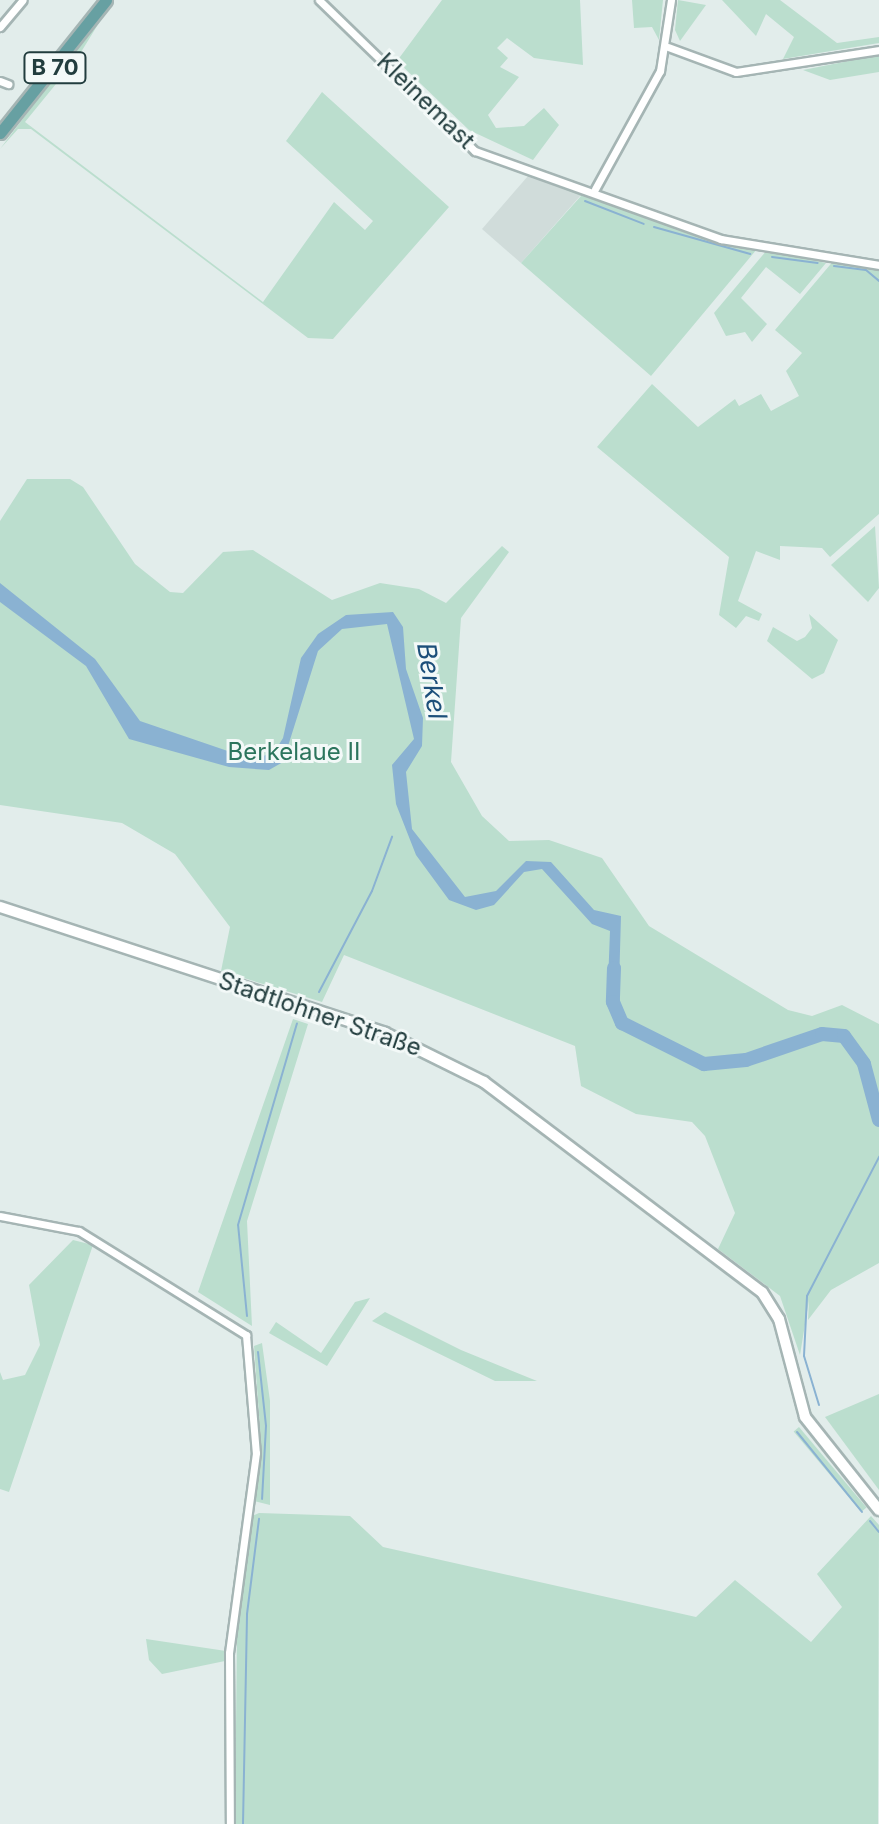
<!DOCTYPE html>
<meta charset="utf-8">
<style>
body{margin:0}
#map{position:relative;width:879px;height:1824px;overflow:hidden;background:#e2edeb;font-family:Inter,sans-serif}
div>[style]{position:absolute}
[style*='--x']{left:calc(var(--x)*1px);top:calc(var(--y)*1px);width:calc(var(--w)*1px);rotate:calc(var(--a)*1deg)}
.built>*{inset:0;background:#d0dcda}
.green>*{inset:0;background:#bbdece;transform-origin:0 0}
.water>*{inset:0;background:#8ab2d2}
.stream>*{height:2px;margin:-1px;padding:0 1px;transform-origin:1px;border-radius:1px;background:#8ab2d2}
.river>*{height:14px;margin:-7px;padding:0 7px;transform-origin:7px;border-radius:7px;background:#8ab2d2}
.roads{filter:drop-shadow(2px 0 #a5b5b4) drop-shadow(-2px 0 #a5b5b4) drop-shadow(0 2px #a5b5b4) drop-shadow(0 -2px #a5b5b4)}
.street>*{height:7px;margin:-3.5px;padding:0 3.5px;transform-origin:3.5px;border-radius:3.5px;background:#fff}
.secondary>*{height:10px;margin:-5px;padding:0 5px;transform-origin:5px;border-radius:5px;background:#fff}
.primary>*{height:11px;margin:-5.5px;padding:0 5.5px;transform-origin:5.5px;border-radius:5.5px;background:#67a0a2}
span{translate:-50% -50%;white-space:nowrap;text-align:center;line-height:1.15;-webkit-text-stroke:6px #f3f9f8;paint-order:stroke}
.shield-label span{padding:2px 6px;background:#f3f9f8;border:2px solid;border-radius:6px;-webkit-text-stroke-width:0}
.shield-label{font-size:22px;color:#223d3e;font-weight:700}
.street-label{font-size:24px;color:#223d3e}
.park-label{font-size:24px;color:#2c755d}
.water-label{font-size:26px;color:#1c4f7a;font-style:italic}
</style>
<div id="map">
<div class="built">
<div style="clip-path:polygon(528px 176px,581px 195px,521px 263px,482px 229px)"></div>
</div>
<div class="green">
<div style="clip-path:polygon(113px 0,78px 57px,25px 122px,263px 302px,334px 202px,365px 230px,373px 221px,286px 141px,322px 92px,449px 207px,333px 339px,308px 338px,31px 129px,18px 129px,0 149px)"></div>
<div style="clip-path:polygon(442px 0,580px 0,583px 65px,534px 58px,507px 38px,497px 48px,508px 58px,500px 67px,519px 77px,488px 115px,496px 128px,524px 126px,544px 108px,559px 125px,533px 160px,469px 130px,397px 61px)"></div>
<div style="clip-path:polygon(632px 0,663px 0,659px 40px,652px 27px,634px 28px)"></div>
<div style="clip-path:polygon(678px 0,706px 5px,680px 41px,675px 30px)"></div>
<div style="clip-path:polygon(722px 0,780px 0,837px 43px,879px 37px,879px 43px,783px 59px,794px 37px,766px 14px,756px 36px)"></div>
<div style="clip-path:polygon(879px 55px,879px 72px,830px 80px,803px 70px)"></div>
<div style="clip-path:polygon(567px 180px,757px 249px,651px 376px,521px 263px,581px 196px,561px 188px)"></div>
<div style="clip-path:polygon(767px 250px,826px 263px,800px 294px,766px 267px,741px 298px,767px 324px,752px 342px,745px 332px,726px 336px,714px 313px)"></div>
<div style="clip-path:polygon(835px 259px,879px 268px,879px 514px,830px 557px,822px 548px,780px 546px,780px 560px,756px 551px,738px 601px,762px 614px,759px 621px,746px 616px,736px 628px,719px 615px,729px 557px,597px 447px,652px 384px,698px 427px,735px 399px,739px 406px,761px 394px,771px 411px,799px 396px,786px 371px,802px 353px,775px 330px)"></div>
<div style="clip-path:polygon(27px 479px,70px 479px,83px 487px,135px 564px,170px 592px,183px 593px,223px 552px,253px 550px,332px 600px,380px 583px,419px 589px,446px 603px,502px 546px,509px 552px,461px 618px,451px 762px,482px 816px,509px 841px,549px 840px,602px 858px,649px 926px,788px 1010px,812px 1016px,842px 1005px,879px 1024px,879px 1263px,831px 1290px,808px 1320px,809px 1300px,800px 1355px,780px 1296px,718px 1249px,735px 1213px,705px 1136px,692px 1122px,636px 1114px,581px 1086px,575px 1046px,344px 955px,322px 1002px,221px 971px,230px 927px,175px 854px,122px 823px,0 805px,0 521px)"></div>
<div style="clip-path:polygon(875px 526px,879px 588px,868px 602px,831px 565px)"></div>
<div style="clip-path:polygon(809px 614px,838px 640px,824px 673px,812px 679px,767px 641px,773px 627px,797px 641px,805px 637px,812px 628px)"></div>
<div style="clip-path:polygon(293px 1019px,308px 1024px,247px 1221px,252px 1326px,198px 1292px)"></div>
<div style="clip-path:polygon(73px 1240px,93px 1245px,9px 1492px,0 1489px,0 1372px,3px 1380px,25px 1375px,40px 1345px,29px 1285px)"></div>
<div style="clip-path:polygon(370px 1298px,327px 1366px,269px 1333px,276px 1322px,321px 1353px,355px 1302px)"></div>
<div style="clip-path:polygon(385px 1312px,461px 1350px,537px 1381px,495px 1381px,372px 1321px)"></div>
<div style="clip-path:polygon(262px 1343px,270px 1401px,270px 1505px,254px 1501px,261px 1443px,254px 1346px)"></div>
<div style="clip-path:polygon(879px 1394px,879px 1490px,825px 1417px)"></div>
<div style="left:799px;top:1427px;width:105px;height:7px;rotate:50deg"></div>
<div style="clip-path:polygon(259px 1513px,350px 1516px,383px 1547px,696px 1617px,735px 1580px,811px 1642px,842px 1607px,817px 1574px,871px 1516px,879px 1525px,878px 1824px,235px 1824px,237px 1632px,252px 1516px)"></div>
<div style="clip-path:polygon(146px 1639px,226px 1651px,225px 1661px,162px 1674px,149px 1660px)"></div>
</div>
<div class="water">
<div style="clip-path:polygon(0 583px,95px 659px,140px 721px,254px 760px,275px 751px,283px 738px,301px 658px,318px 634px,346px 615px,393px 612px,403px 627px,406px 669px,423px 718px,422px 746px,406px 772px,412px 829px,465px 897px,496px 891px,526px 861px,551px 862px,594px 910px,621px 916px,619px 986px,608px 983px,610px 931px,592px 924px,542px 869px,524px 872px,494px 905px,476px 910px,449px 900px,416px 855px,396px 804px,392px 765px,414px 739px,387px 624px,342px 629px,318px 651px,283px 762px,269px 770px,229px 767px,129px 739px,86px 666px,0 602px)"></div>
</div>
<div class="stream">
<div style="--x:585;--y:201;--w:63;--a:21.3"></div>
<div style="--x:654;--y:227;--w:100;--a:15.7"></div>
<div style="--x:772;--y:257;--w:46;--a:7.4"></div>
<div style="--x:834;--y:266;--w:32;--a:7"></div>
<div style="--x:866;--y:270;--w:17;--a:40"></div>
<div style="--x:319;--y:992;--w:114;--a:-62.3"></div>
<div style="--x:372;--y:891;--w:58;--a:-69.7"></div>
<div style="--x:247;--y:1316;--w:91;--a:-95.6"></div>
<div style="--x:238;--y:1225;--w:210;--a:-73.7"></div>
<div style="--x:258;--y:1352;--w:74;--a:83.8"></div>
<div style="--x:266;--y:1426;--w:73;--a:93.1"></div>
<div style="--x:819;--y:1405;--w:51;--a:-107"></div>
<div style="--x:804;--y:1356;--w:60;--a:-87.1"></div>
<div style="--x:807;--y:1296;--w:157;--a:-62.6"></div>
<div style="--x:797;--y:1432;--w:103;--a:50.9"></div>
<div style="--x:870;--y:1521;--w:14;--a:51"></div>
<div style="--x:243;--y:1824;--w:210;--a:-88.9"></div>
<div style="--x:247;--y:1614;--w:96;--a:-82.8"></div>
</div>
<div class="river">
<div style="--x:614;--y:968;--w:34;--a:92"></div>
<div style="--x:613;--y:1002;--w:23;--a:67"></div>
<div style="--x:622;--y:1023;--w:92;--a:26.6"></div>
<div style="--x:704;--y:1064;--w:42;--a:-5.4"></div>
<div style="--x:746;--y:1060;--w:80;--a:-18.9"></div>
<div style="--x:822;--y:1034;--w:22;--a:5"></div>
<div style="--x:844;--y:1036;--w:34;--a:54"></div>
<div style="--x:864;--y:1064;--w:58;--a:75"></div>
</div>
<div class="roads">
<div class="street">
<div style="--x:319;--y:0;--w:217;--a:44.1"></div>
<div style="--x:475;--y:151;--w:261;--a:19.7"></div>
<div style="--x:721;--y:239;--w:160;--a:9.3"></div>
<div style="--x:0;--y:27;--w:35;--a:-50"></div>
<div style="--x:668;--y:47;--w:72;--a:20.2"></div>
<div style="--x:736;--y:72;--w:145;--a:-8.7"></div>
<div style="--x:0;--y:81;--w:9;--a:21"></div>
<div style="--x:595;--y:189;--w:135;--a:-61.2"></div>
<div style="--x:660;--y:71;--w:72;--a:-81.2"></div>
<div style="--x:0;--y:1216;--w:80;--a:10.8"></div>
<div style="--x:79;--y:1231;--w:197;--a:31.9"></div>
<div style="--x:246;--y:1335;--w:118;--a:85.2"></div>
<div style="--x:256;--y:1453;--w:202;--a:97.7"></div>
<div style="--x:229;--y:1653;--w:171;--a:89.7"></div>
</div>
<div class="secondary">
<div style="--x:0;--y:907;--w:405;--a:18.1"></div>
<div style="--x:385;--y:1033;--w:110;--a:26.3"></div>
<div style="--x:484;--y:1082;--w:348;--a:37.1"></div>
<div style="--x:762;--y:1292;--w:32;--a:58"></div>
<div style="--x:779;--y:1319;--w:101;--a:75.1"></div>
<div style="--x:805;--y:1417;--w:119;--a:51.5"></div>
</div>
<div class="primary">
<div style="--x:0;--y:133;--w:170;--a:-51.4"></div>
</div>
</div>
<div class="shield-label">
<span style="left:55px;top:68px">B 70</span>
</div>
<div class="street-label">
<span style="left:426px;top:101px;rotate:44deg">Kleinemast</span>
<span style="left:320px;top:1014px;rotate:19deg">Stadtlohner Straße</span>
</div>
<div class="park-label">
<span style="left:294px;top:752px">Berkelaue II</span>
</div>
<div class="water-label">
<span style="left:432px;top:681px;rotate:81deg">Berkel</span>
</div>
</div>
